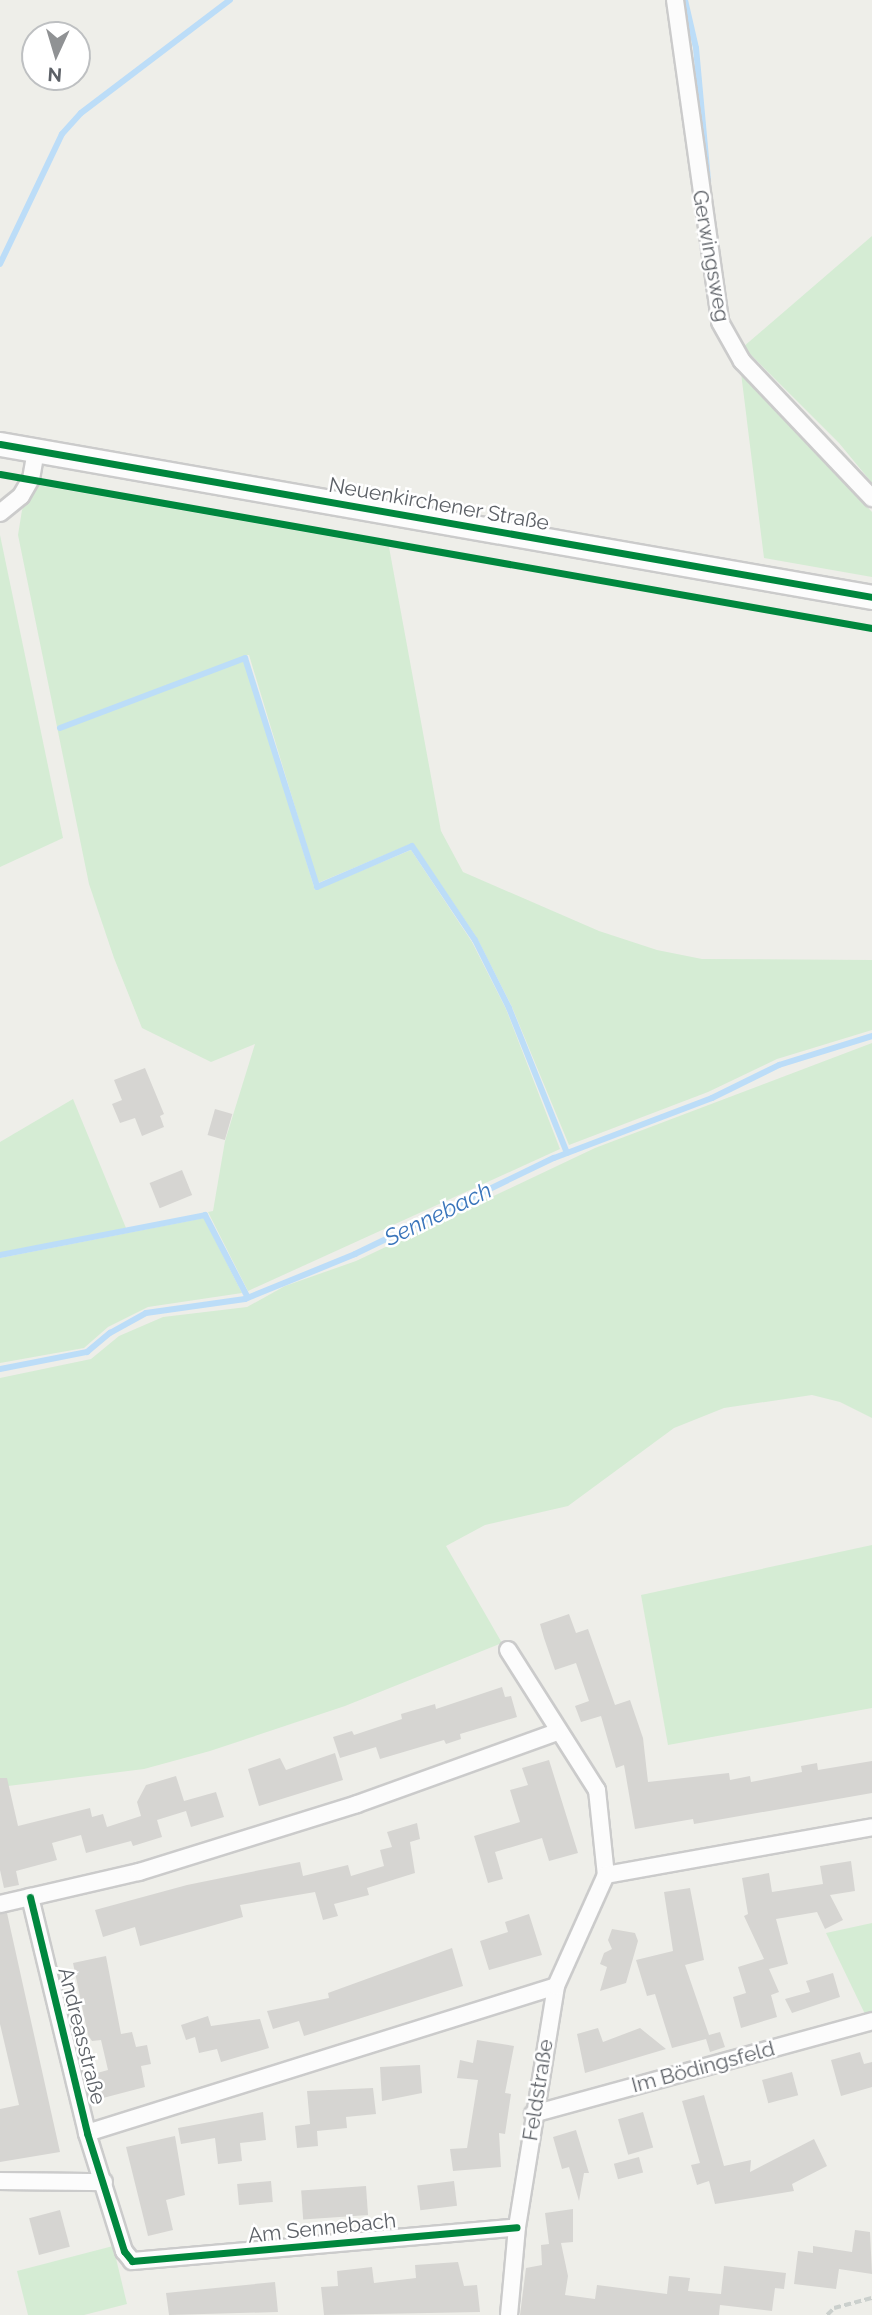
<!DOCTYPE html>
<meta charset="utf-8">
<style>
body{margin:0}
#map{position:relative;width:872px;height:2315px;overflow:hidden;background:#eeeee9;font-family:Raleway,sans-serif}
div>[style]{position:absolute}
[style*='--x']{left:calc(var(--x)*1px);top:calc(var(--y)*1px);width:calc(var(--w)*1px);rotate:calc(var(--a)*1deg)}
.green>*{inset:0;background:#d5ecd4}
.stream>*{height:6px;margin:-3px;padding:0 3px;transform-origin:3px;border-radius:3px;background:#bcddf8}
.building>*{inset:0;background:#d6d5d2;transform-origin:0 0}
.path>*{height:3.5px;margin-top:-1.75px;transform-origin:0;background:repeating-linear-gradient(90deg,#cbd0cd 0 7px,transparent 0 10.5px)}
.roads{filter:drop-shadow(2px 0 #cbcbcb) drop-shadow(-2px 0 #cbcbcb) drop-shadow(0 2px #cbcbcb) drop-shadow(0 -2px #cbcbcb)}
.street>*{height:16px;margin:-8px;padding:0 8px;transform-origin:8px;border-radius:8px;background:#fcfcfc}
.secondary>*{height:23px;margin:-11.5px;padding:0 11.5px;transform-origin:11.5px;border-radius:11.5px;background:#fcfcfc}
.cycleway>*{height:7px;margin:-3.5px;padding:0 3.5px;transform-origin:3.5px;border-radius:3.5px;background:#00873e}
span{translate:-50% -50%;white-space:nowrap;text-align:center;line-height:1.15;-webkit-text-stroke:5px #fff;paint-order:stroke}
.street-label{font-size:21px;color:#5d6167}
.water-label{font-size:23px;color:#3a75bb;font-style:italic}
.north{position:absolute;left:21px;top:21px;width:70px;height:70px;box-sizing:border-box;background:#fff;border:2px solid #bec0c2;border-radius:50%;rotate:184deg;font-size:19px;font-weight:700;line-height:28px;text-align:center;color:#5d6167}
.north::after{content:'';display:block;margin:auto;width:24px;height:32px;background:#909294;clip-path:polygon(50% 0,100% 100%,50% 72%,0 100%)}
</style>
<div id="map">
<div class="green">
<div style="clip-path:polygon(872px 236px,872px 483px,839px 443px,743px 347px)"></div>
<div style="clip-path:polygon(741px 373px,872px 512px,872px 577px,764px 558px)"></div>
<div style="clip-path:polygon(37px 485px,389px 547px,441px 831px,463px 872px,599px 931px,657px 950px,702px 959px,872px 960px,872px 1030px,777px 1059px,708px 1092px,569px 1145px,512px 1007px,477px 938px,413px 843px,318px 883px,249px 655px,243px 656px,315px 890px,411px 850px,472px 942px,506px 1009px,560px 1149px,248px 1291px,208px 1212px,213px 1211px,225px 1141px,255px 1044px,211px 1062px,142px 1028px,114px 958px,89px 884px,18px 535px,22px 510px)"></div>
<div style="clip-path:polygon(0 535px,63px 838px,0 867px)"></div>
<div style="clip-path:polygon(872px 1043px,872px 1418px,840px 1402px,812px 1395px,724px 1408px,674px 1428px,568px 1506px,485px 1525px,446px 1546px,502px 1643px,345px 1706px,210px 1751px,144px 1769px,0 1787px,0 1378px,91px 1359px,119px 1336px,163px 1317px,247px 1307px,285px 1286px,356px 1261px,595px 1148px)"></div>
<div style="clip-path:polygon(73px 1099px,126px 1228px,0 1253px,0 1142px)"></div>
<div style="clip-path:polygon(204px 1218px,242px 1293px,148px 1307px,108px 1327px,84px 1348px,0 1363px,0 1258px)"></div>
<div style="clip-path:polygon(872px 1545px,872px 1708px,668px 1745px,641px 1595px)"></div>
<div style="clip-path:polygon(872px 1923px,872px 2012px,865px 2014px,826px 1933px)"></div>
<div style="clip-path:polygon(113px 2246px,127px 2304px,84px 2315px,28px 2315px,17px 2271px)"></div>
</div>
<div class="stream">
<div style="--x:685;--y:0;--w:49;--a:77.1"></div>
<div style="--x:696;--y:48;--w:134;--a:84.8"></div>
<div style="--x:0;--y:264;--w:144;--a:-64.5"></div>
<div style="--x:62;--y:134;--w:28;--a:-48"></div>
<div style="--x:81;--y:113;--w:187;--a:-37.2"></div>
<div style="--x:60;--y:728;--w:198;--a:-20.7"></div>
<div style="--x:245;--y:658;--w:240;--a:72.5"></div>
<div style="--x:317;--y:887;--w:103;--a:-23.3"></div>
<div style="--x:412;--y:846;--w:113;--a:56.2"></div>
<div style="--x:475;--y:940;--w:76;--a:63.4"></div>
<div style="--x:509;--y:1008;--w:156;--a:68.2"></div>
<div style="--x:0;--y:1255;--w:209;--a:-11"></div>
<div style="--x:205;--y:1215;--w:93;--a:62.6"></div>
<div style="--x:0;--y:1369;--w:89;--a:-11.1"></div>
<div style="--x:87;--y:1352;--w:30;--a:-40"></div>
<div style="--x:110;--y:1333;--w:41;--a:-29.1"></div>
<div style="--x:146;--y:1313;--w:100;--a:-8"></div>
<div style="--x:245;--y:1299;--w:119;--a:-22.2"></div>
<div style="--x:355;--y:1254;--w:221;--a:-25.8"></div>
<div style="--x:554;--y:1158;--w:169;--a:-20.8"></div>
<div style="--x:712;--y:1098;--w:75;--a:-26.2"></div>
<div style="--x:779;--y:1065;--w:97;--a:-17.3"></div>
</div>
<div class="building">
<div style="clip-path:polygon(145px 1068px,164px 1114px,160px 1116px,164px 1127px,142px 1136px,135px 1118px,120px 1123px,112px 1104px,122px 1100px,114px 1080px)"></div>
<div style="left:215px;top:1109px;width:18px;height:27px;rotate:16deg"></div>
<div style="left:182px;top:1170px;width:27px;height:35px;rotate:68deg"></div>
<div style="clip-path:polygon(569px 1614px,576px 1633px,588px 1629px,615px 1705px,630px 1700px,643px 1738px,648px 1782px,729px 1773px,730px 1780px,750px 1776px,751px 1782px,802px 1772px,801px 1766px,817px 1763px,818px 1770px,872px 1761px,872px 1793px,694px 1824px,693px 1819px,635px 1829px,624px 1765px,616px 1768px,601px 1716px,581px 1722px,575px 1706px,589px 1701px,576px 1663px,555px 1670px,544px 1638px,540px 1624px)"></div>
<div style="clip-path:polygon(502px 1687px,505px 1697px,511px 1696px,517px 1717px,460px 1734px,461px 1739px,446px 1744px,444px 1740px,380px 1759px,376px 1747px,340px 1758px,333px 1737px,352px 1731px,354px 1735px,402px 1719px,401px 1714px,435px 1704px,436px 1709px)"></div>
<div style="clip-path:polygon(335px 1753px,343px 1780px,259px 1806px,248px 1769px,280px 1758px,286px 1770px)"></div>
<div style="clip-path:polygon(549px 1760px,578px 1853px,549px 1861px,542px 1838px,495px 1852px,503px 1879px,488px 1883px,474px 1836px,520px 1822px,510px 1790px,528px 1785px,522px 1768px)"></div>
<div style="clip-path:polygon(176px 1776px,184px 1801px,216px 1792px,224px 1817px,191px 1827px,186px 1811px,157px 1820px,162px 1837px,133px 1846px,131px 1841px,86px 1853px,81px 1835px,52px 1843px,57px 1860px,16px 1871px,19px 1885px,4px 1888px,0 1870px,0 1778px,7px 1778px,18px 1826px,90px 1808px,92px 1817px,103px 1814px,107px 1827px,141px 1816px,137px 1802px,146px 1785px)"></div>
<div style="clip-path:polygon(417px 1823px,420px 1839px,410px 1842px,415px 1873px,367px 1888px,369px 1895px,334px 1904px,338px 1916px,323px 1920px,315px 1892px,240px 1905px,243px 1917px,140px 1946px,135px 1927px,103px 1937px,95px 1910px,187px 1885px,300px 1862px,303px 1876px,348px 1865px,351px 1876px,384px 1866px,380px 1850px,392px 1847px,387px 1832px)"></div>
<div style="clip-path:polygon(851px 1861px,855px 1891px,830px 1895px,843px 1920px,825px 1929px,817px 1912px,776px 1919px,788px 1964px,769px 1969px,779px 1992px,771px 1995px,777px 2017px,741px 2028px,733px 1997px,746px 1993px,738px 1967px,764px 1959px,744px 1916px,748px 1914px,742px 1878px,769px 1873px,772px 1892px,823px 1884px,820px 1866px)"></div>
<div style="clip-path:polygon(690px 1888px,704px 1960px,685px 1965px,709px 2035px,720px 2032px,725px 2047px,710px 2052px,706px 2039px,672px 2048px,655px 1994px,647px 1996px,636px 1960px,673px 1951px,664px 1892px)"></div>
<div style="clip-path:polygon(7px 1913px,60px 2152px,0 2162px,0 2109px,19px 2105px,0 2024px,0 1914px)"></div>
<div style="clip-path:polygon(529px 1914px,542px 1955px,489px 1970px,480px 1941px,508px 1932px,505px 1922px)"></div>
<div style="clip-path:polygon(612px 1929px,635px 1933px,638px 1941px,626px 1983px,600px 1991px,607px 1967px,600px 1964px,604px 1953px,612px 1949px,608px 1940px)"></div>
<div style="clip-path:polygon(452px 1948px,463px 1986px,304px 2036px,299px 2021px,273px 2029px,267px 2011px,329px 1998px,328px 1993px)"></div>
<div style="clip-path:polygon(106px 1956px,121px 2034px,132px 2032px,136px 2047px,147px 2045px,151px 2064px,141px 2066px,145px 2087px,103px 2098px,97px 2073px,108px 2070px,101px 2040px,92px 2041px,88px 2035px,73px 1963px)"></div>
<div style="clip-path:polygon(833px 1973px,840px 1997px,792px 2013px,785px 1999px,810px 1992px,806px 1981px)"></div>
<div style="clip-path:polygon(208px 2016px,211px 2026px,260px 2019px,269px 2048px,221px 2062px,217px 2049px,199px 2053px,195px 2037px,186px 2040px,181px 2025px)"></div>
<div style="clip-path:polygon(598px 2028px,603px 2042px,640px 2028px,666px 2049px,585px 2073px,577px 2034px)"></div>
<div style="clip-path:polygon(477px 2040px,514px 2046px,505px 2093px,511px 2094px,505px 2134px,499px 2133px,501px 2167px,453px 2171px,450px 2149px,467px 2148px,478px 2080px,457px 2078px,460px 2060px,473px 2063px)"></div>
<div style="clip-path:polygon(860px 2052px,864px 2064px,872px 2062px,872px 2087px,841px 2096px,831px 2060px)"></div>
<div style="clip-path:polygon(420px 2065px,422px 2093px,382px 2101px,380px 2067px)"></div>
<div style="left:792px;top:2072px;width:24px;height:31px;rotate:75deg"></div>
<div style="clip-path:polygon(373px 2088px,376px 2114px,346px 2117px,347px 2128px,317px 2131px,318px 2146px,297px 2148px,295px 2126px,310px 2124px,307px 2091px)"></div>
<div style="clip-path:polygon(704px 2095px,724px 2166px,751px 2160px,750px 2172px,814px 2139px,827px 2166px,792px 2184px,794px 2191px,715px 2204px,709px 2181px,697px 2185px,691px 2165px,700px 2163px,682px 2101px)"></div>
<div style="clip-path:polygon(263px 2112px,266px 2140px,240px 2143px,242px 2161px,218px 2164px,215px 2138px,181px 2144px,178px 2128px)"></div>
<div style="left:643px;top:2112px;width:37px;height:26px;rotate:74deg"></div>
<div style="clip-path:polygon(576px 2130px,589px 2173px,584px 2173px,579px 2201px,569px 2167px,562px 2169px,553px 2137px)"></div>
<div style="clip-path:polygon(175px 2136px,185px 2195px,166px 2200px,173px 2230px,148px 2236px,126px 2147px)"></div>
<div style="left:639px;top:2157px;width:16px;height:26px;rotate:75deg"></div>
<div style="left:271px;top:2181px;width:21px;height:34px;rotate:85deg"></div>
<div style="left:454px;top:2181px;width:25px;height:37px;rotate:83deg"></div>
<div style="left:366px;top:2186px;width:29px;height:65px;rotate:86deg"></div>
<div style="clip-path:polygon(573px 2209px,573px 2242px,561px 2243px,568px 2276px,565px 2295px,595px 2299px,597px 2285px,667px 2294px,669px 2276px,690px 2278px,688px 2291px,721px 2294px,724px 2266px,786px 2273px,784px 2289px,775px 2288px,772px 2311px,720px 2305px,719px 2315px,520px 2315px,526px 2268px,542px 2265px,541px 2245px,549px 2244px,545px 2213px)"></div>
<div style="left:60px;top:2210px;width:38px;height:32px;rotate:75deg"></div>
<div style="clip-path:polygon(855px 2230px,870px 2232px,872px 2274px,839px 2269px,836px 2289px,794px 2284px,798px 2251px,813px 2253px,813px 2246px,852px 2252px)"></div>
<div style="clip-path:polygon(458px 2262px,464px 2286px,477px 2285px,480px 2312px,324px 2315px,321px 2287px,338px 2286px,337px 2271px,372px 2267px,374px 2283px,416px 2278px,415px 2265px)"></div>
<div style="clip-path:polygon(275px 2282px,278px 2312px,169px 2315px,166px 2293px)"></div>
</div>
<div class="path">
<div style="--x:827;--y:2315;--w:10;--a:-45"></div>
<div style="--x:834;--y:2308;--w:39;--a:-15"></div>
</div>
<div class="roads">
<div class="street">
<div style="--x:675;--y:0;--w:325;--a:82"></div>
<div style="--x:720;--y:322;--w:45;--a:60.6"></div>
<div style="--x:742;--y:361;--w:189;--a:46.5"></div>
<div style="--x:0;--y:513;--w:27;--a:-39"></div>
<div style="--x:21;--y:496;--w:20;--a:-60"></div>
<div style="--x:31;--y:479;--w:28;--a:-80"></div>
<div style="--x:508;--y:1650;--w:166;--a:57.6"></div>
<div style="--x:597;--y:1790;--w:85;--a:84"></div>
<div style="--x:30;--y:1897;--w:243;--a:76.4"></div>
<div style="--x:87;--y:2133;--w:124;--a:72.6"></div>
<div style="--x:124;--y:2251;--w:13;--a:51"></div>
<div style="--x:132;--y:2261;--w:386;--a:-5"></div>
<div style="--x:0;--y:1904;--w:143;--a:-13"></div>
<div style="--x:139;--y:1872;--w:228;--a:-17.3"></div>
<div style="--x:357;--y:1804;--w:213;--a:-19.8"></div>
<div style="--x:533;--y:2114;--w:352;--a:-15.3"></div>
<div style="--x:87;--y:2133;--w:491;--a:-17.4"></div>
<div style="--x:0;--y:2181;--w:104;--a:0.6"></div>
<div style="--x:509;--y:2315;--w:88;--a:-84.8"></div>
<div style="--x:517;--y:2227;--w:244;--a:-80.8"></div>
<div style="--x:556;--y:1986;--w:122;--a:-65.8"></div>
<div style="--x:606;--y:1875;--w:270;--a:-10.2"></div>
</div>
<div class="secondary">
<div style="--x:0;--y:444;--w:885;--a:9.95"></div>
</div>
</div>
<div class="cycleway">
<div style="--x:0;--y:444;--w:885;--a:9.95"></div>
<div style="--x:0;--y:474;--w:885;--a:10.02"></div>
<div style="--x:30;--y:1897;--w:243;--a:76.4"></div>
<div style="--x:87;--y:2133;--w:124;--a:72.6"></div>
<div style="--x:124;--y:2251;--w:13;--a:51"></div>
<div style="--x:132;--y:2261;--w:386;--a:-5"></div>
</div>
<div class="street-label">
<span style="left:711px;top:256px;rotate:80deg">Gerwingsweg</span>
<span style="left:439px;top:504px;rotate:10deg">Neuenkirchener Straße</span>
<span style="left:82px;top:2036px;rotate:76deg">Andreasstraße</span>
<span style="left:703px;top:2067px;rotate:-15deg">Im Bödingsfeld</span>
<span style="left:538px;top:2090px;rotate:-81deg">Feldstraße</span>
<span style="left:322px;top:2228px;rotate:-6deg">Am Sennebach</span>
</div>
<div class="water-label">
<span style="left:438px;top:1214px;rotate:-26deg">Sennebach</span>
</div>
<div class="north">N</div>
</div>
